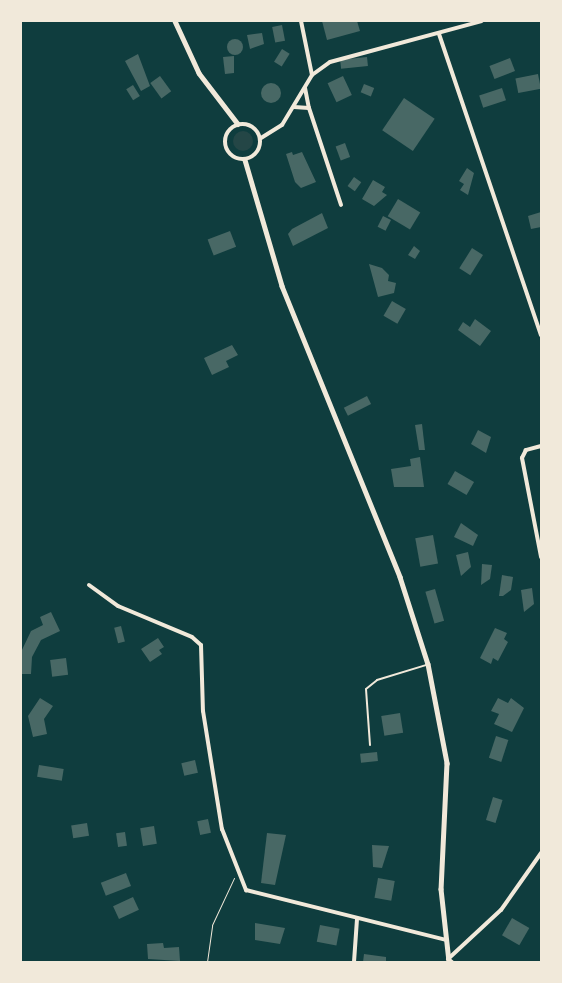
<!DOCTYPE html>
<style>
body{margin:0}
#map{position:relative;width:562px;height:983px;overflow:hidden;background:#0f3d3e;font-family:"IBM Plex Sans",sans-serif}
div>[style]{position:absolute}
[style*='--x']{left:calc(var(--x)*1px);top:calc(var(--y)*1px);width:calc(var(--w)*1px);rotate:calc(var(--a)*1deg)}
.green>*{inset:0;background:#244646}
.round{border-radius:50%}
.building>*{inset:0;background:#486865;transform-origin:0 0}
.path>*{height:1px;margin:-0.5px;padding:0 0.5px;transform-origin:0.5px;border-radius:0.5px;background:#f1e9da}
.service>*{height:2px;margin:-1px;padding:0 1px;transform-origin:1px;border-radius:1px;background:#f1e9da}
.minor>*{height:4px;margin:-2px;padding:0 2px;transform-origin:2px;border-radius:2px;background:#f1e9da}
.tertiary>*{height:4.5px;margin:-2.25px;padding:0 2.25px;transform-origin:2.25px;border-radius:2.25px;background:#f1e9da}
.tertiary>.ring{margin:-2.25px;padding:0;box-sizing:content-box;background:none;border:4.5px solid #f1e9da;border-radius:50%}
span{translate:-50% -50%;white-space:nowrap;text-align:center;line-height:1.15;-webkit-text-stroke:4px #f1e9da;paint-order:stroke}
.frame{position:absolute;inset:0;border:22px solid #f1e9da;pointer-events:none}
</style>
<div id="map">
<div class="green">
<div class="round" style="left:233px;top:131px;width:20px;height:20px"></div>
</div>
<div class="building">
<div style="clip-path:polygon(322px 21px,357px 21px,360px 31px,327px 40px)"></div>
<div style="left:282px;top:25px;width:16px;height:10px;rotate:79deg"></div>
<div style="clip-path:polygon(262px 33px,264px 44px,250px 49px,247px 35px)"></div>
<div class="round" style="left:227px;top:39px;width:16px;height:16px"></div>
<div style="left:282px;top:49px;width:9px;height:15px;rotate:32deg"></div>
<div style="clip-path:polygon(138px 54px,150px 86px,141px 91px,125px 61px)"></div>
<div style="clip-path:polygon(234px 56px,234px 73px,225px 74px,223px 57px)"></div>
<div style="left:367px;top:57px;width:9px;height:27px;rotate:84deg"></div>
<div style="left:510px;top:58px;width:14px;height:22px;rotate:69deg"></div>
<div style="left:538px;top:74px;width:15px;height:23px;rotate:79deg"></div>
<div style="left:160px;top:76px;width:19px;height:12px;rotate:54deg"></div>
<div style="left:343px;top:76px;width:21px;height:17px;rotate:65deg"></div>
<div class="round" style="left:261px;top:83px;width:20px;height:20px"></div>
<div style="left:364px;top:84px;width:11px;height:9px;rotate:22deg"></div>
<div style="left:133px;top:85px;width:13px;height:8px;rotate:58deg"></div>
<div style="left:502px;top:88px;width:13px;height:24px;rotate:72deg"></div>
<div style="left:404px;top:98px;width:37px;height:39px;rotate:34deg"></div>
<div style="left:345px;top:143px;width:15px;height:10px;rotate:70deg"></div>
<div style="clip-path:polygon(292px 152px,293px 155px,302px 152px,316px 182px,301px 188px,295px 182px,286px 154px)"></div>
<div style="clip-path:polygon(467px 168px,474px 173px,468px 195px,460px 190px,464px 184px,459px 181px)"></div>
<div style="left:354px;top:177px;width:9px;height:11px;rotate:36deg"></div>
<div style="clip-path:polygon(373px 180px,385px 187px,382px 192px,387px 195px,374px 206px,362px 199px)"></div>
<div style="left:398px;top:199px;width:26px;height:20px;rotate:31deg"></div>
<div style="clip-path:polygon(541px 212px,541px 227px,531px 229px,528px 216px)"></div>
<div style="clip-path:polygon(322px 213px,328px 228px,293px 246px,288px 234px,292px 229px)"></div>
<div style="left:383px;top:216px;width:9px;height:12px;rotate:27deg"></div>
<div style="left:230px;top:231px;width:17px;height:24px;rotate:69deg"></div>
<div style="clip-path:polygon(414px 246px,420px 251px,415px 259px,408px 255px)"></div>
<div style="left:472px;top:248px;width:13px;height:24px;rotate:32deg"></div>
<div style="clip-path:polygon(369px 264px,382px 268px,389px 275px,388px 281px,396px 283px,394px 293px,378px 297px)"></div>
<div style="left:392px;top:301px;width:16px;height:17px;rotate:30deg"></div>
<div style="clip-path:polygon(475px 319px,491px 331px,480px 346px,458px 330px,463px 322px,470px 327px)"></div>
<div style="clip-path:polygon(232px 345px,238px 355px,226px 361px,229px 367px,212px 375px,204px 358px)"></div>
<div style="left:367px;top:396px;width:9px;height:26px;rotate:63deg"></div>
<div style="clip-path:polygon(422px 424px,425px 450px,419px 450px,415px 425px)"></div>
<div style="clip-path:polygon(478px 430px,491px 437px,486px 453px,471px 444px)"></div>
<div style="clip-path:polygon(420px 457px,424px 487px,394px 487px,391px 469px,411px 466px,410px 459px)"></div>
<div style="left:455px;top:471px;width:22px;height:15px;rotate:30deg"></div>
<div style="clip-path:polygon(461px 523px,478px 535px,473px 546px,454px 537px)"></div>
<div style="left:433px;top:535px;width:29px;height:18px;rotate:80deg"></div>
<div style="clip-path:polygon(468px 552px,471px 567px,461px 576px,456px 555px)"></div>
<div style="clip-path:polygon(482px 564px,492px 565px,490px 579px,481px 585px)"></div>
<div style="clip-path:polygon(502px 575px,513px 577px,511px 590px,503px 596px,499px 596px)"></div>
<div style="clip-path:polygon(532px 588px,534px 604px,524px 612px,521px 590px)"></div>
<div style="left:435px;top:589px;width:33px;height:10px;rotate:74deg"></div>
<div style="clip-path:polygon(51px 612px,60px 631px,41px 640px,32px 657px,31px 674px,21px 674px,21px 652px,31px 631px,43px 625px,40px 617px)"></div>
<div style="left:121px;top:626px;width:16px;height:7px;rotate:76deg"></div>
<div style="clip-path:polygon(495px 628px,507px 633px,504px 639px,508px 642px,498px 661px,493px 658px,491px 664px,480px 658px)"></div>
<div style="clip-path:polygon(158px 638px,164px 647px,159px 650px,162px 654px,150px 662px,141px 649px)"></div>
<div style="left:66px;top:658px;width:17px;height:16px;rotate:83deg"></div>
<div style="clip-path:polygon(40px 698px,53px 706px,44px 719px,47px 734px,33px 737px,28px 716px)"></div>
<div style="clip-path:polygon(498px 698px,508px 703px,511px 698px,524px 708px,512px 732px,494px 724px,499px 714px,491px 711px)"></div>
<div style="left:400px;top:713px;width:20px;height:19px;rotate:81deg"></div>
<div style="left:496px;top:736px;width:13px;height:23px;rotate:18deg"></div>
<div style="left:377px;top:752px;width:9px;height:17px;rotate:84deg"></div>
<div style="left:195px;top:760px;width:13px;height:14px;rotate:77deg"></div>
<div style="left:39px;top:765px;width:25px;height:12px;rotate:9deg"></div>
<div style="left:493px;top:797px;width:10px;height:24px;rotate:17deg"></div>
<div style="left:208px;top:819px;width:14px;height:11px;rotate:78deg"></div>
<div style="left:87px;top:823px;width:13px;height:16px;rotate:81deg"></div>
<div style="left:154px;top:826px;width:18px;height:14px;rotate:81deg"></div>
<div style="left:125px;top:832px;width:14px;height:9px;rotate:82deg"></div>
<div style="clip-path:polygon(267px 833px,286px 835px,275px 885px,261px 883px)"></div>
<div style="clip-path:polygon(372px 845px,389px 846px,382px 868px,373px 867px)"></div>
<div style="left:126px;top:873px;width:14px;height:27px;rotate:69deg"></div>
<div style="left:378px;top:878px;width:17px;height:20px;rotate:10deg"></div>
<div style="left:133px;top:897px;width:14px;height:22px;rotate:65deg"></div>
<div style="left:512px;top:918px;width:20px;height:20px;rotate:30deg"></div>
<div style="clip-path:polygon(255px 923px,285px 928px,280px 944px,255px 940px)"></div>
<div style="left:320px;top:925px;width:20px;height:17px;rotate:11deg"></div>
<div style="clip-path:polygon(163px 943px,164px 948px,179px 947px,180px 961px,148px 959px,147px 944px)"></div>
<div style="clip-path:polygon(364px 954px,386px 957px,386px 962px,363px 962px)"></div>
</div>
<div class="path">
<div style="--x:207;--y:962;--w:37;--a:-82"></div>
<div style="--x:212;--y:925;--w:52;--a:-64.9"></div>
</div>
<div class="service">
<div style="--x:370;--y:745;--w:56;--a:-94.1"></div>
<div style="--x:366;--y:689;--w:14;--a:-39"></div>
<div style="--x:377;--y:680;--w:51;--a:-17"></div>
</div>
<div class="minor">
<div style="--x:301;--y:21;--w:55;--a:78.5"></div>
<div style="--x:439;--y:34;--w:318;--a:71.3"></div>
<div style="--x:305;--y:88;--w:20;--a:79"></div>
<div style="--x:294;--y:107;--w:15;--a:4"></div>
<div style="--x:309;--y:108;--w:102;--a:71.7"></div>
<div style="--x:261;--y:138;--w:25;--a:-32"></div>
<div style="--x:282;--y:125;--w:58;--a:-59"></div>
<div style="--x:312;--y:75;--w:22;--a:-36"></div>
<div style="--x:330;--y:62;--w:157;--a:-15.1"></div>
<div style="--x:541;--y:446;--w:16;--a:165"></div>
<div style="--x:526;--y:450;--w:9;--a:117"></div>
<div style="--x:522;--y:458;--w:101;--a:79.1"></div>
<div style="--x:89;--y:585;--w:36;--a:36"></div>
<div style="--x:118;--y:606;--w:80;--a:22.7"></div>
<div style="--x:192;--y:637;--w:12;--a:42"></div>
<div style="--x:201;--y:645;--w:66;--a:88.3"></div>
<div style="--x:203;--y:711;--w:120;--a:80.9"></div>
<div style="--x:222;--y:829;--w:66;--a:68.5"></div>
<div style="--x:246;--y:890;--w:206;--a:14"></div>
<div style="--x:354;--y:962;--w:43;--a:-86"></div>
<div style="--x:452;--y:962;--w:5;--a:-143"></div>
<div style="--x:448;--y:959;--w:72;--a:-42.8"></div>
<div style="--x:501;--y:910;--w:70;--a:-54.9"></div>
</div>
<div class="tertiary">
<div style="--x:175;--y:21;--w:57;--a:65.2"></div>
<div style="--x:199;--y:73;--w:64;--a:52.6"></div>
<div class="ring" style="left:225px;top:124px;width:31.5px;height:31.5px"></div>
<div style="--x:245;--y:160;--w:131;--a:73.6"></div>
<div style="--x:282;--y:286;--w:314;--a:67.9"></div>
<div style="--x:400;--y:577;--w:91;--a:72.2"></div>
<div style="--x:428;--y:664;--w:101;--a:79.1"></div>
<div style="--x:447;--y:763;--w:126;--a:92.7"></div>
<div style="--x:441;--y:889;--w:73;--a:83.7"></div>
</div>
<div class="frame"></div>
</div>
